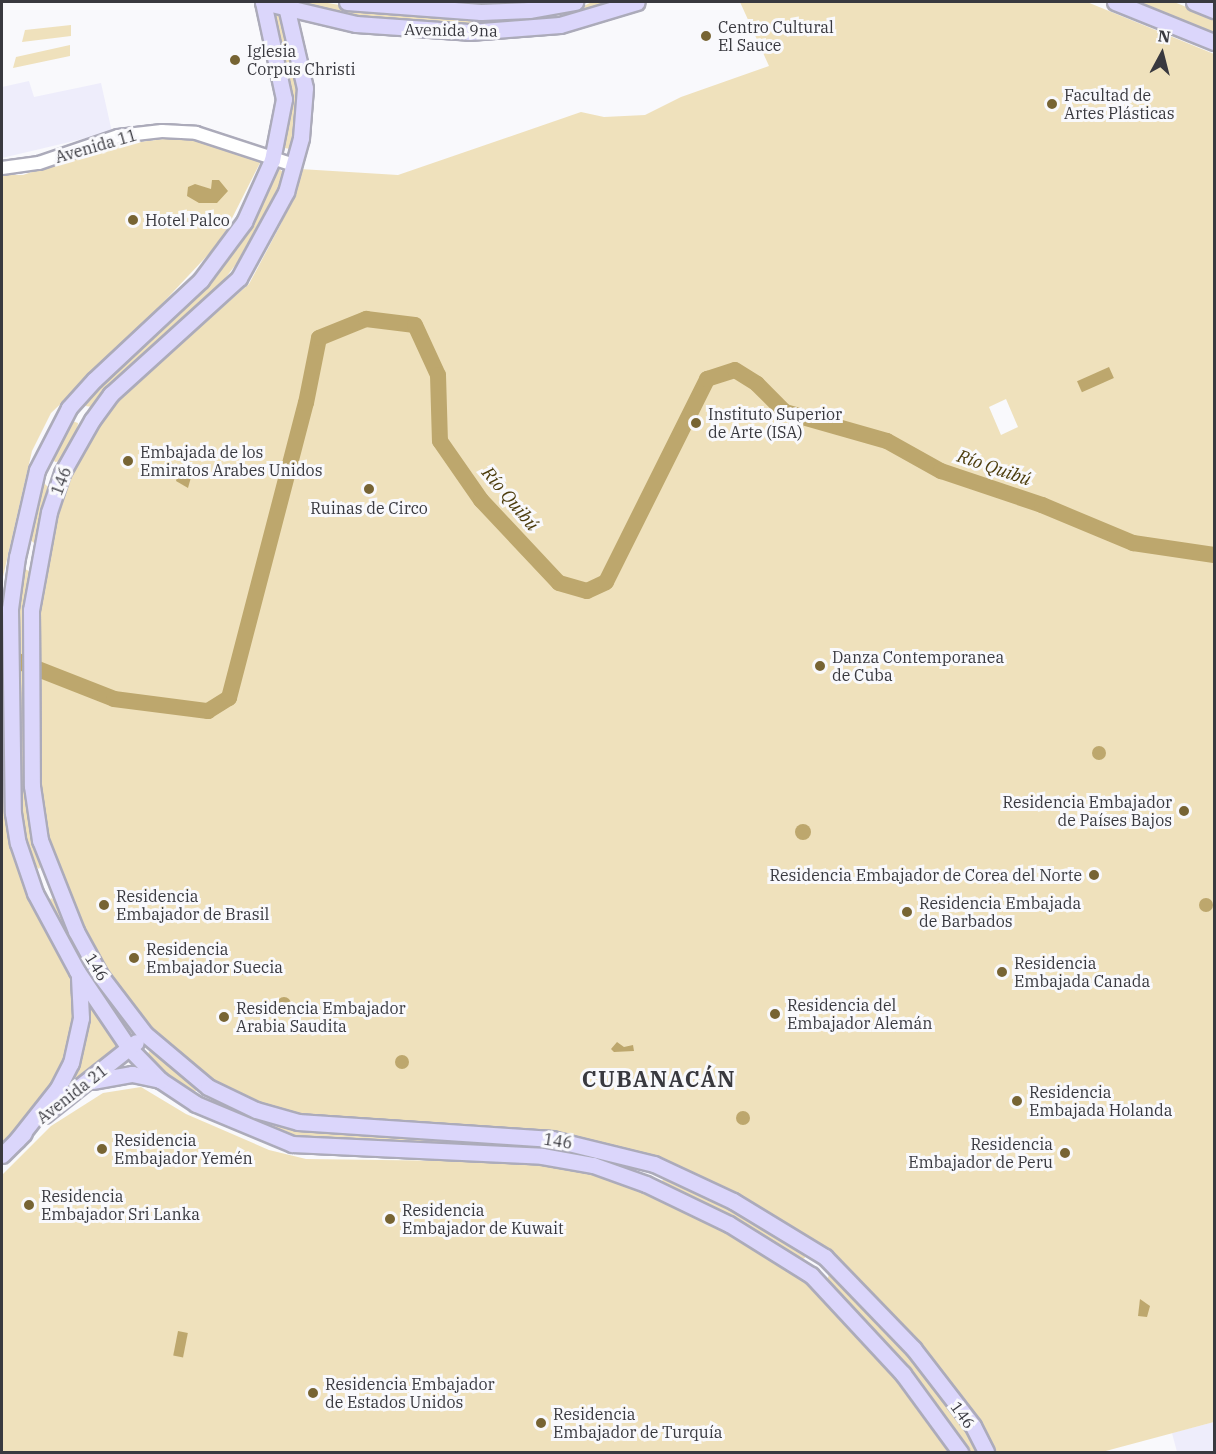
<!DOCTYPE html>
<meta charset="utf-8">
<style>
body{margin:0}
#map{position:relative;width:1216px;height:1454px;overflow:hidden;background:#f9f9fc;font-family:"IBM Plex Serif",serif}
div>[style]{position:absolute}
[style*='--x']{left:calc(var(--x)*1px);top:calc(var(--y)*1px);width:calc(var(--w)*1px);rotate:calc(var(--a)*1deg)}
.built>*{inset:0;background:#eeedfb}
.green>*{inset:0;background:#efe1bc}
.water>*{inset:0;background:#bda76d;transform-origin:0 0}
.round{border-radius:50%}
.river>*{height:16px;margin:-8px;padding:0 8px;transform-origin:8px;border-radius:8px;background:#bda76d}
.roads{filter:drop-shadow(2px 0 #acabba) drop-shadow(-2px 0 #acabba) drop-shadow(0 2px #acabba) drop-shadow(0 -2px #acabba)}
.minor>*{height:12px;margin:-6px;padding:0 6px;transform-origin:6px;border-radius:6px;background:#fff}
.major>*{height:15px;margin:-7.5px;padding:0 7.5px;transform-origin:7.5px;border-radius:7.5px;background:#dbd6fb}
.dots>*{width:16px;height:16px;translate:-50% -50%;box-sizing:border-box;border:3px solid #f9f9fc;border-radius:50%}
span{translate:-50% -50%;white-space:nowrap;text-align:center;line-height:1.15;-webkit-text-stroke:6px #f9f9fc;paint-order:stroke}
.poi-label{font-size:16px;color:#39393f}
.left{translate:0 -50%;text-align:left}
.right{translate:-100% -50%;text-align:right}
.street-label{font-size:16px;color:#39393f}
.water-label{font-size:18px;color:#4c3c0c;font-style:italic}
.district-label{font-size:22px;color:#39393f;font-weight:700;letter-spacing:1.5px}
.frame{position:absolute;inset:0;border:3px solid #39393f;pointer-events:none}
.north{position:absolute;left:1132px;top:24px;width:60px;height:60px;-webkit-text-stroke:4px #f9f9fc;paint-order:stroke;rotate:7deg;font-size:16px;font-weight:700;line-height:24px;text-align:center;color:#39393f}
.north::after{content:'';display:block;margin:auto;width:21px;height:27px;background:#39393f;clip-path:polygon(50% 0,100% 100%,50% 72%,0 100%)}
</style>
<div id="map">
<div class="built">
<div style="clip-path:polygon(29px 81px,34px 97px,101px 83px,112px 132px,2px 158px,2px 87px)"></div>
<div style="clip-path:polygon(1214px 1422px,1214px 1452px,1177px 1452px,1172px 1433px)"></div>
</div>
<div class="green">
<div style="clip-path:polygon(296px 2px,322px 2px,403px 16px,452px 19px,544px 14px,546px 19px,453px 26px,348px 16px)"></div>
<div style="clip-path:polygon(592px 2px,616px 2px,572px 16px,569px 13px)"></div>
<div style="clip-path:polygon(evenodd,740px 2px,1087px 2px,1214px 54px,1214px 1422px,1102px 1452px,986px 1452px,973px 1426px,825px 1257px,733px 1201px,597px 1148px,298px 1122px,256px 1110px,172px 1061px,100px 975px,41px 840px,31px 610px,49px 512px,111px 394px,120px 398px,249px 284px,281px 224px,300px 169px,398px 175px,581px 112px,604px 117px,645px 115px,681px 97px,769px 66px,740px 2px,1006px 399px,1018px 427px,1001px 435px,989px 407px,1006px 399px)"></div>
<div style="clip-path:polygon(1132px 2px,1174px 2px,1214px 18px,1214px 36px)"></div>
<div style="clip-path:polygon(275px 15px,283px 16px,299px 98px,291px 149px,284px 148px,291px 94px)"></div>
<div style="clip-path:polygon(71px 25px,71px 36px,22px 42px,25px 30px)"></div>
<div style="clip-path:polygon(70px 45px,70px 56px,13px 68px,16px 57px)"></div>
<div style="clip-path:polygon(192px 136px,262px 159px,220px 242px,127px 341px,51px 413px,32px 451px,2px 581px,2px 175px,23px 175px,112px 145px)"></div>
<div style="clip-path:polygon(277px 167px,284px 173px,279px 190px,237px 263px,216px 290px,93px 407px,85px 406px,98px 385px,173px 321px,229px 260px)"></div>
<div style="clip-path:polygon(72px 421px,78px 423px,77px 430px,61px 461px,55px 462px,51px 456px)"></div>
<div style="clip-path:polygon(43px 482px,50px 489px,38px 541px,34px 543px,27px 537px)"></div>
<div style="clip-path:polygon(25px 569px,31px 572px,25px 756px,29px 819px,42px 864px,39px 869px,30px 860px,24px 838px,18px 798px,16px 609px)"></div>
<div style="clip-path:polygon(2px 659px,10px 663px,10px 777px,35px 893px,129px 1048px,50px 1110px,2px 1155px)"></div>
<div style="clip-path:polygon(51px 898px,58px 903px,123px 1021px,106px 1002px,83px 967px,49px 902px)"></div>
<div style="clip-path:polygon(149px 1051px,197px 1087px,196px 1091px,188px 1090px,147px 1059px)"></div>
<div style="clip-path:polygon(141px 1087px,186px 1114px,269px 1150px,306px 1159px,536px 1162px,640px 1185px,728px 1227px,809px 1278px,899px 1377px,939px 1433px,947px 1452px,2px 1452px,2px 1175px,51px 1126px,103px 1093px)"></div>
<div style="clip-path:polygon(213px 1097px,271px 1121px,449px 1138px,450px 1143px,302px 1139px,210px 1104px)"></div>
<div style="clip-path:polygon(475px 1141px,532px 1142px,638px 1166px,638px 1169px,634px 1172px,472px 1146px)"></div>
<div style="clip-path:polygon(667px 1177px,733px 1209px,804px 1252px,805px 1258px,799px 1260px,659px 1183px)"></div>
<div style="clip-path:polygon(829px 1275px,834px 1276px,907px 1354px,967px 1429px,980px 1452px,970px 1452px,918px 1379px,826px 1282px)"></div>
</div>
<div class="water">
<div style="clip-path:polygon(212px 180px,219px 180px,228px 191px,217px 203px,199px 203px,187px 196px,188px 187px,195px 184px,211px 189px)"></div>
<div style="left:1109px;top:367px;width:12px;height:35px;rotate:66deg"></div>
<div style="clip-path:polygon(180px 467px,193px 470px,188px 488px,176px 481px)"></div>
<div class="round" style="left:1092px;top:746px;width:14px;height:14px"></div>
<div class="round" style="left:795px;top:824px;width:16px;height:16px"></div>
<div class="round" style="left:1199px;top:898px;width:14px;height:14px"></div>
<div class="round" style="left:235px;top:961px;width:14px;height:14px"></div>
<div class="round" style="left:277px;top:997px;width:14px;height:14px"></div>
<div style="clip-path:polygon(617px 1042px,624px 1047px,633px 1045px,634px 1051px,614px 1052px,611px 1049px)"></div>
<div class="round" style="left:395px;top:1055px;width:14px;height:14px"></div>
<div class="round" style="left:736px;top:1111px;width:14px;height:14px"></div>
<div style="clip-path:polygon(1140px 1299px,1150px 1306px,1147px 1317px,1138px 1316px)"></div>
<div style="left:178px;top:1331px;width:10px;height:25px;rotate:11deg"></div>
</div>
<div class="river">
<div style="--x:2;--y:655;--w:120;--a:21.4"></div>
<div style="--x:114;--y:699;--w:95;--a:7.3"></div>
<div style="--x:208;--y:711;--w:25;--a:-32"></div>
<div style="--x:229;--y:698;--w:305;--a:-75.4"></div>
<div style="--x:306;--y:403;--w:66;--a:-78.7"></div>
<div style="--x:319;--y:338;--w:51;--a:-22"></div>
<div style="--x:366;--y:319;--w:49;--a:7"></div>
<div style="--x:415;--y:325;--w:55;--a:65.3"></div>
<div style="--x:438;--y:375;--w:66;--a:88.3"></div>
<div style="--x:440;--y:441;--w:72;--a:55.2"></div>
<div style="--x:481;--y:500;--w:114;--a:46.8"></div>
<div style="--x:559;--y:583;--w:29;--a:16"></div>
<div style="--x:587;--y:591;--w:21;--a:-25"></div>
<div style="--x:606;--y:582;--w:227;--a:-63.5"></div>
<div style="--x:707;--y:379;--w:29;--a:-18"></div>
<div style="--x:735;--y:370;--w:26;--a:32"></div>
<div style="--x:757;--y:384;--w:40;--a:45"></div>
<div style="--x:785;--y:412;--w:106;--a:15.9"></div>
<div style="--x:887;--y:441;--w:62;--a:29.1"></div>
<div style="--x:941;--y:471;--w:107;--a:18.6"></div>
<div style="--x:1042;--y:505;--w:99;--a:22.7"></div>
<div style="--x:1133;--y:543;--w:82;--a:8.4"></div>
</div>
<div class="roads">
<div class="minor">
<div style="--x:2;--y:168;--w:37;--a:-8"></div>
<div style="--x:39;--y:163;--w:83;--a:-18.9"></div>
<div style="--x:118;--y:136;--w:44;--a:-6.5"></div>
<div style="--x:162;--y:131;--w:34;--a:3"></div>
<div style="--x:196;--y:133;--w:103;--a:18.1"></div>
</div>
<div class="major">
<div style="--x:263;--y:2;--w:99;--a:77.8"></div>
<div style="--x:284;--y:99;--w:62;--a:101.1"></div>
<div style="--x:272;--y:160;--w:68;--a:114.3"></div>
<div style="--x:244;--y:222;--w:72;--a:126.6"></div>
<div style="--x:201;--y:280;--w:146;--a:136.9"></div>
<div style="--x:94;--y:380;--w:38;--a:132"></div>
<div style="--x:69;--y:408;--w:70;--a:117.3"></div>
<div style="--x:37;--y:470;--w:89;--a:102.9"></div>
<div style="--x:17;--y:557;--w:52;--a:97.7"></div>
<div style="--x:10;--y:609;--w:204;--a:89.2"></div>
<div style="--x:13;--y:813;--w:30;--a:81"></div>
<div style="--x:18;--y:843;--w:53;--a:71.2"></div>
<div style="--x:35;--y:893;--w:89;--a:61.7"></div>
<div style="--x:77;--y:971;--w:93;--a:56"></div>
<div style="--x:129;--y:1048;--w:45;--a:45.9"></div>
<div style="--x:160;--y:1080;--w:43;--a:33.7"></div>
<div style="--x:196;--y:1104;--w:104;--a:22.6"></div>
<div style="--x:292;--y:1144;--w:250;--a:2.7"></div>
<div style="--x:542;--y:1156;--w:52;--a:10"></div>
<div style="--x:593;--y:1165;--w:56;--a:19.7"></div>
<div style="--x:646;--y:1184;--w:92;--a:25.7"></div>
<div style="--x:729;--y:1224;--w:97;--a:31.9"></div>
<div style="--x:811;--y:1275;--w:135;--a:47.1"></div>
<div style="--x:903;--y:1374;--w:97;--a:53.8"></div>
<div style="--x:263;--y:2;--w:96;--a:13.3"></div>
<div style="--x:356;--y:24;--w:113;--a:4"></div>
<div style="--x:469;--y:32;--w:91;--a:-4.4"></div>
<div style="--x:560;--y:25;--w:80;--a:-16.6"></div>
<div style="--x:285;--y:2;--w:88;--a:76.9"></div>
<div style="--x:305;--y:88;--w:50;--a:94.6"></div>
<div style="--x:301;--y:138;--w:56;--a:105.5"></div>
<div style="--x:286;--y:192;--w:98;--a:118.7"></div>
<div style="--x:239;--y:278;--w:173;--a:137.8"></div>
<div style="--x:111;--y:394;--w:32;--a:126"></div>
<div style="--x:92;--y:420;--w:61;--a:119.5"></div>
<div style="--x:62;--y:473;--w:41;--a:108.4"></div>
<div style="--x:49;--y:512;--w:100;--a:100.4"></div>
<div style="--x:31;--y:610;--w:176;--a:89.7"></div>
<div style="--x:32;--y:786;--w:55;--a:81.6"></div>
<div style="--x:40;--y:840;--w:98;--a:68.4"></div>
<div style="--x:76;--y:931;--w:50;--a:61.4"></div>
<div style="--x:100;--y:975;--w:74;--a:52.7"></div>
<div style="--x:145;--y:1034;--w:82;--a:40.1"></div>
<div style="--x:208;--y:1087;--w:53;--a:25.6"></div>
<div style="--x:256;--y:1110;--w:44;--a:15.9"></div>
<div style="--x:298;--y:1122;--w:255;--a:3.8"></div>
<div style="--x:552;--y:1139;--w:105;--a:13.8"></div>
<div style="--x:654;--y:1164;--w:87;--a:25.1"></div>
<div style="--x:733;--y:1201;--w:108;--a:31.3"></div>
<div style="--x:825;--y:1257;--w:127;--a:46"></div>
<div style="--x:913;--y:1348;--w:98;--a:52.4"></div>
<div style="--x:973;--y:1426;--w:29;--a:63"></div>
<div style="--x:347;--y:2;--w:134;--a:4.3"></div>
<div style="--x:481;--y:12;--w:48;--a:-2.4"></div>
<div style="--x:529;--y:10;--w:47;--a:-9.9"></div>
<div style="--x:1115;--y:2;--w:107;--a:22"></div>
<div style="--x:1194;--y:2;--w:22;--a:22"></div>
<div style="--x:92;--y:1081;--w:41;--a:-9.9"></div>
<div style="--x:132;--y:1074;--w:29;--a:12"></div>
<div style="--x:44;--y:1115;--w:117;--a:-38.4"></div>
<div style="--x:17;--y:1140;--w:66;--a:-51.7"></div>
<div style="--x:58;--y:1088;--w:28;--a:-63"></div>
<div style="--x:71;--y:1063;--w:46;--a:-77.5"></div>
<div style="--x:81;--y:1018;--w:41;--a:-92.8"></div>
<div style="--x:2;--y:1155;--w:31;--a:-45"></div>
</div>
</div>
<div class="dots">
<div style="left:706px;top:36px;background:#776433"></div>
<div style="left:235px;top:60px;background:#776433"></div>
<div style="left:1052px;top:104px;background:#776433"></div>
<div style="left:133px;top:220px;background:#776433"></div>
<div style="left:696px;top:423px;background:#776433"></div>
<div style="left:128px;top:461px;background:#776433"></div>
<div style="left:369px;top:489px;background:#776433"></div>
<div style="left:820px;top:666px;background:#776433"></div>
<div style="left:1184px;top:811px;background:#776433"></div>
<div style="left:1094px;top:875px;background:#776433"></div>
<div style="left:104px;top:905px;background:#776433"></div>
<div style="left:907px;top:912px;background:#776433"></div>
<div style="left:134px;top:958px;background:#776433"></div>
<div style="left:1002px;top:972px;background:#776433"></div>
<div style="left:775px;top:1014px;background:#776433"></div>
<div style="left:224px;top:1017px;background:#776433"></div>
<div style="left:1017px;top:1101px;background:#776433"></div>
<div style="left:102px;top:1149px;background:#776433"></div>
<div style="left:1065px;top:1153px;background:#776433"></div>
<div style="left:29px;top:1205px;background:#776433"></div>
<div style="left:390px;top:1219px;background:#776433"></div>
<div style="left:313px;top:1393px;background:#776433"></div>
<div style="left:541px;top:1423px;background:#776433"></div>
</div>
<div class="poi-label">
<span class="left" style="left:718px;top:36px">Centro Cultural<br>El Sauce</span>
<span class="left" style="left:247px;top:60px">Iglesia<br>Corpus Christi</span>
<span class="left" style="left:1064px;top:104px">Facultad de<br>Artes Plásticas</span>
<span class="left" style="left:145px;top:220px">Hotel Palco</span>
<span class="left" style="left:708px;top:423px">Instituto Superior<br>de Arte (ISA)</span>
<span class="left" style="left:140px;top:461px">Embajada de los<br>Emiratos Arabes Unidos</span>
<span style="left:369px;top:508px">Ruinas de Circo</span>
<span class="left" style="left:832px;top:666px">Danza Contemporanea<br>de Cuba</span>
<span class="right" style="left:1172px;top:811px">Residencia Embajador<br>de Países Bajos</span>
<span class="right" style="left:1082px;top:875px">Residencia Embajador de Corea del Norte</span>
<span class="left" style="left:116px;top:905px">Residencia<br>Embajador de Brasil</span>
<span class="left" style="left:919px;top:912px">Residencia Embajada<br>de Barbados</span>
<span class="left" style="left:146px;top:958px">Residencia<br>Embajador Suecia</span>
<span class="left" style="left:1014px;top:972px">Residencia<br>Embajada Canada</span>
<span class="left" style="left:787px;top:1014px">Residencia del<br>Embajador Alemán</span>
<span class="left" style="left:236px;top:1017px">Residencia Embajador<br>Arabia Saudita</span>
<span class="left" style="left:1029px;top:1101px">Residencia<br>Embajada Holanda</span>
<span class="left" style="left:114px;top:1149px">Residencia<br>Embajador Yemén</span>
<span class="right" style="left:1053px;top:1153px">Residencia<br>Embajador de Peru</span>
<span class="left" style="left:41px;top:1205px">Residencia<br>Embajador Sri Lanka</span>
<span class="left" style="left:402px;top:1219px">Residencia<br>Embajador de Kuwait</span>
<span class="left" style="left:325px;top:1393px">Residencia Embajador<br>de Estados Unidos</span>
<span class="left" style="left:553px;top:1423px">Residencia<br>Embajador de Turquía</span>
</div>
<div class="street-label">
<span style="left:451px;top:30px;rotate:1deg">Avenida 9na</span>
<span style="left:96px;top:146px;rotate:-16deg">Avenida 11</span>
<span style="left:61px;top:481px;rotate:-69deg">146</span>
<span style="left:97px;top:967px;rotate:58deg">146</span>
<span style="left:72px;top:1094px;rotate:-38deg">Avenida 21</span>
<span style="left:558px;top:1141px;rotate:9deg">146</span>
<span style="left:963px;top:1415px;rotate:54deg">146</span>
</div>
<div class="water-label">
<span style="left:994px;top:468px;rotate:19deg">Río Quibú</span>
<span style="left:510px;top:499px;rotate:50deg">Río Quibú</span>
</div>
<div class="district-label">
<span style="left:659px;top:1079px">CUBANACÁN</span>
</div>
<div class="frame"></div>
<div class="north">N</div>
</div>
